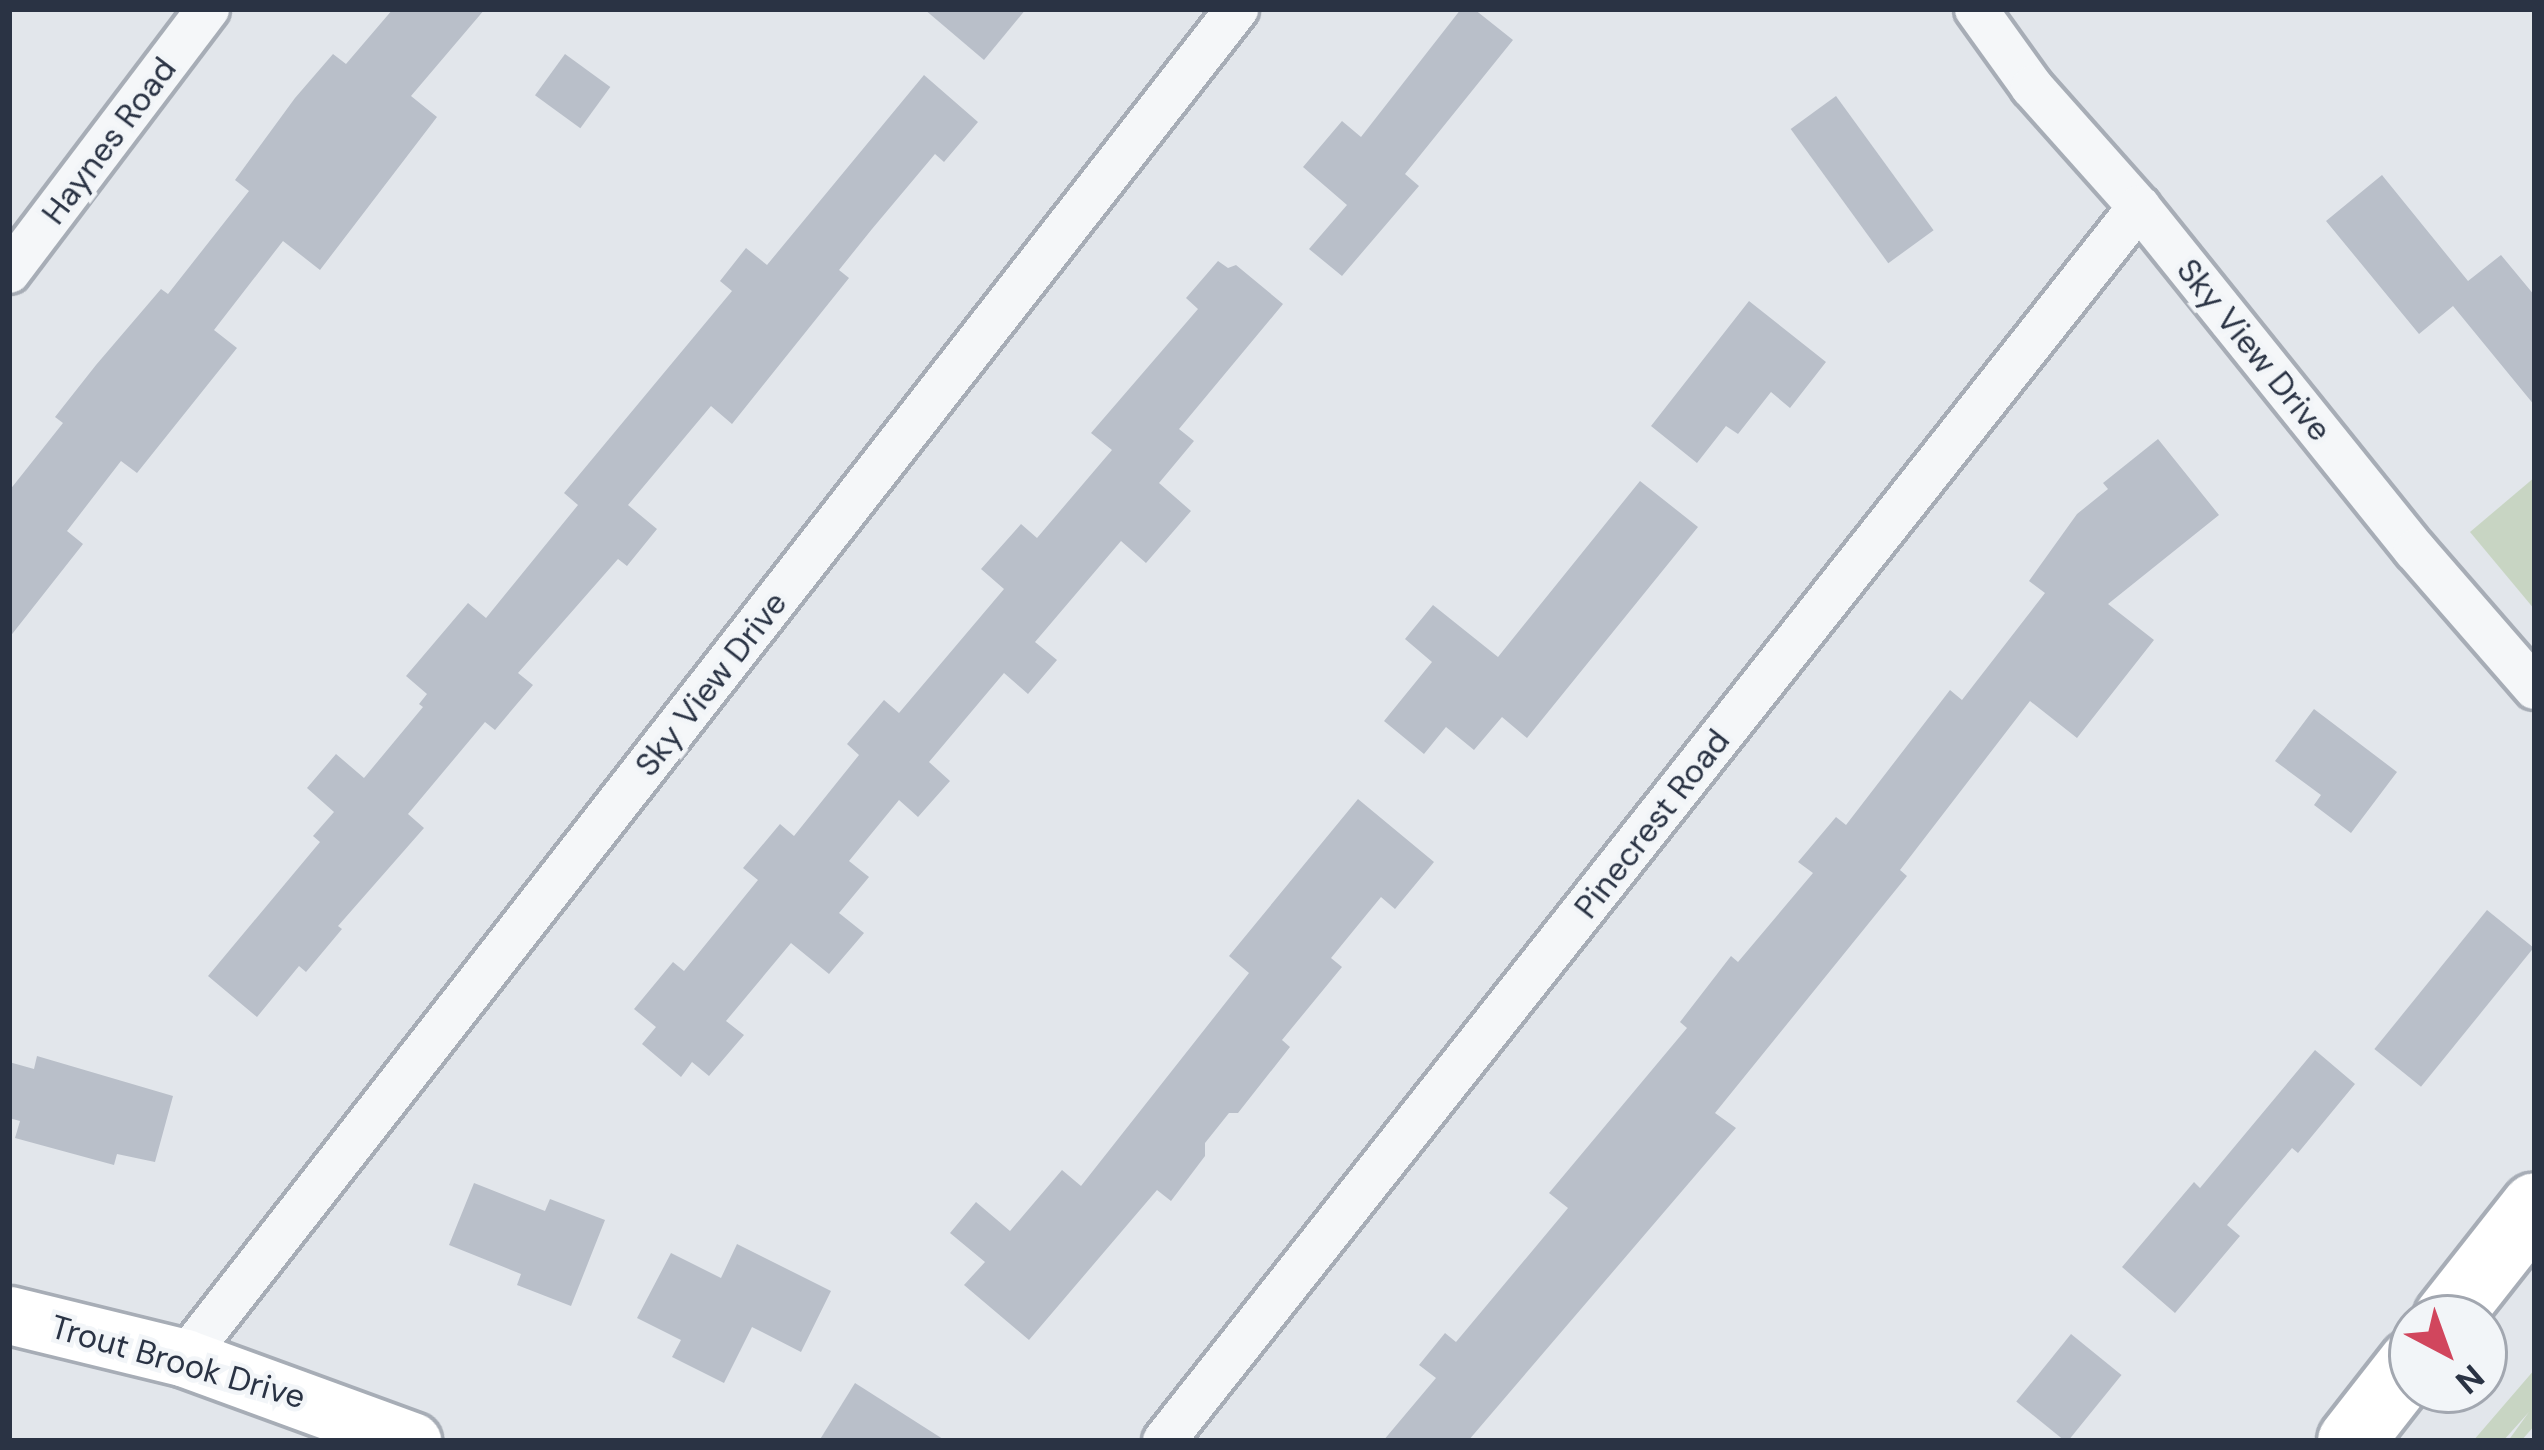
<!DOCTYPE html>
<style>
body{margin:0}
#map{position:relative;width:2544px;height:1450px;overflow:hidden;background:#e2e6eb;font-family:"DM Sans",sans-serif}
div>[style]{position:absolute}
[style*='--x']{left:calc(var(--x)*1px);top:calc(var(--y)*1px);width:calc(var(--w)*1px);rotate:calc(var(--a)*1deg)}
.green>*{inset:0;background:#c8d5c3}
.building>*{inset:0;background:#b9bfc9;transform-origin:0 0}
.roads{filter:drop-shadow(3px 0 #a7adb6) drop-shadow(-3px 0 #a7adb6) drop-shadow(0 3px #a7adb6) drop-shadow(0 -3px #a7adb6)}
.minor>*{height:42px;margin:-21px;padding:0 21px;transform-origin:21px;border-radius:21px;background:#f5f7f9}
.secondary>*{height:57px;margin:-28.5px;padding:0 28.5px;transform-origin:28.5px;border-radius:28.5px;background:#fff}
.trunk>*{height:66px;margin:-33px;padding:0 33px;transform-origin:33px;border-radius:33px;background:#fff}
span{translate:-50% -50%;white-space:nowrap;text-align:center;line-height:1.15;-webkit-text-stroke:9px #f2f5f8;paint-order:stroke}
.street-label{font-size:33px;color:#2a3344}
.frame{position:absolute;inset:0;border:12px solid #2a3344;pointer-events:none}
.north{position:absolute;left:2388px;top:1294px;width:120px;height:120px;box-sizing:border-box;background:#f2f5f8;border:3px solid #a2a7b0;border-radius:50%;rotate:139deg;font-size:33px;font-weight:700;line-height:48px;text-align:center;color:#2a3344}
.north::after{content:'';display:block;margin:auto;width:42px;height:54px;background:#d1465d;clip-path:polygon(50% 0,100% 100%,50% 72%,0 100%)}
</style>
<div id="map">
<div class="green">
<div style="clip-path:polygon(2535px 477px,2535px 610px,2470px 532px)"></div>
<div style="clip-path:polygon(2535px 1369px,2535px 1425px,2521px 1441px,2508px 1441px,2529px 1412px,2503px 1441px,2473px 1441px)"></div>
</div>
<div class="building">
<div style="clip-path:polygon(393px 9px,485px 9px,411px 96px,437px 117px,320px 270px,283px 241px,214px 330px,237px 348px,137px 473px,121px 461px,67px 531px,83px 544px,9px 638px,9px 491px,63px 423px,55px 417px,96px 365px,161px 289px,168px 294px,249px 191px,235px 180px,295px 98px,333px 54px,346px 64px)"></div>
<div style="clip-path:polygon(924px 9px,1026px 9px,984px 60px)"></div>
<div style="clip-path:polygon(1461px 9px,1474px 9px,1513px 40px,1405px 174px,1419px 186px,1342px 276px,1309px 249px,1347px 205px,1303px 167px,1342px 121px,1361px 137px)"></div>
<div style="left:565px;top:54px;width:56px;height:51px;rotate:36deg"></div>
<div style="clip-path:polygon(924px 75px,978px 122px,944px 162px,935px 154px,872px 229px,839px 270px,849px 278px,732px 424px,711px 406px,628px 505px,657px 529px,627px 566px,618px 559px,518px 673px,533px 685px,495px 730px,485px 722px,408px 814px,424px 828px,338px 926px,342px 929px,306px 972px,299px 966px,257px 1017px,208px 976px,320px 842px,313px 836px,334px 812px,307px 788px,336px 754px,364px 778px,423px 707px,419px 704px,427px 694px,406px 676px,468px 603px,486px 618px,578px 505px,564px 493px,732px 291px,720px 281px,746px 248px,767px 265px)"></div>
<div style="left:1836px;top:96px;width:166px;height:56px;rotate:54deg"></div>
<div style="clip-path:polygon(2382px 175px,2468px 281px,2501px 255px,2535px 296px,2535px 406px,2453px 306px,2419px 334px,2326px 221px)"></div>
<div style="clip-path:polygon(1218px 261px,1228px 268px,1236px 265px,1283px 304px,1179px 429px,1194px 441px,1159px 483px,1191px 511px,1146px 563px,1121px 541px,1035px 642px,1057px 660px,1028px 694px,1004px 673px,929px 762px,950px 781px,918px 817px,899px 800px,849px 861px,869px 877px,839px 913px,864px 933px,829px 974px,791px 943px,726px 1021px,744px 1035px,709px 1076px,692px 1062px,681px 1077px,642px 1044px,656px 1027px,634px 1009px,673px 962px,684px 971px,758px 880px,743px 868px,780px 824px,794px 836px,859px 755px,847px 744px,884px 700px,899px 713px,1004px 589px,981px 569px,1021px 524px,1037px 538px,1112px 450px,1091px 433px,1198px 309px,1186px 298px)"></div>
<div style="clip-path:polygon(1749px 301px,1826px 362px,1790px 408px,1771px 392px,1738px 434px,1726px 426px,1697px 463px,1651px 426px)"></div>
<div style="clip-path:polygon(2158px 439px,2219px 515px,2108px 604px,2154px 640px,2077px 738px,2030px 701px,1900px 870px,1907px 876px,1715px 1113px,1736px 1128px,1468px 1441px,1383px 1441px,1436px 1378px,1419px 1365px,1445px 1333px,1456px 1342px,1568px 1208px,1549px 1193px,1687px 1028px,1680px 1022px,1731px 956px,1738px 962px,1813px 873px,1798px 862px,1836px 817px,1846px 825px,1950px 690px,1962px 700px,2045px 593px,2029px 581px,2077px 514px,2108px 489px,2103px 483px)"></div>
<div style="clip-path:polygon(1640px 481px,1698px 527px,1527px 738px,1502px 717px,1474px 750px,1446px 727px,1424px 754px,1384px 721px,1432px 662px,1405px 639px,1433px 605px,1498px 657px)"></div>
<div style="clip-path:polygon(2314px 709px,2397px 772px,2351px 833px,2314px 805px,2321px 795px,2275px 761px)"></div>
<div style="clip-path:polygon(1358px 799px,1434px 862px,1395px 909px,1381px 897px,1331px 958px,1342px 967px,1282px 1040px,1290px 1047px,1238px 1113px,1229px 1113px,1205px 1143px,1205px 1156px,1171px 1201px,1157px 1190px,1029px 1340px,964px 1285px,985px 1262px,950px 1233px,976px 1202px,1010px 1231px,1062px 1170px,1081px 1186px,1249px 973px,1229px 956px)"></div>
<div style="left:2487px;top:910px;width:60px;height:179px;rotate:39deg"></div>
<div style="clip-path:polygon(2315px 1050px,2355px 1084px,2298px 1153px,2292px 1148px,2227px 1225px,2240px 1236px,2175px 1313px,2122px 1267px,2194px 1182px,2200px 1188px)"></div>
<div style="clip-path:polygon(37px 1056px,173px 1096px,155px 1162px,117px 1154px,114px 1165px,15px 1138px,20px 1121px,9px 1118px,9px 1062px,34px 1069px)"></div>
<div style="clip-path:polygon(474px 1183px,545px 1211px,550px 1199px,605px 1220px,571px 1306px,517px 1285px,521px 1274px,449px 1245px)"></div>
<div style="clip-path:polygon(737px 1244px,831px 1291px,801px 1352px,752px 1327px,724px 1383px,672px 1357px,681px 1340px,637px 1318px,671px 1253px,721px 1278px)"></div>
<div style="left:2071px;top:1334px;width:65px;height:87px;rotate:39deg"></div>
<div style="clip-path:polygon(855px 1383px,946px 1441px,819px 1441px)"></div>
</div>
<div class="roads">
<div class="minor">
<div style="--x:1976;--y:9;--w:96;--a:54.3"></div>
<div style="--x:2032;--y:87;--w:161;--a:48.3"></div>
<div style="--x:2139;--y:207;--w:440;--a:51.2"></div>
<div style="--x:2415;--y:550;--w:183;--a:49"></div>
<div style="--x:9;--y:272;--w:330;--a:-52.9"></div>
<div style="--x:185;--y:1358;--w:1711;--a:-52.05"></div>
<div style="--x:1164;--y:1441;--w:1573;--a:-51.69"></div>
</div>
<div class="secondary">
<div style="--x:9;--y:1315;--w:181;--a:13.7"></div>
<div style="--x:185;--y:1358;--w:242;--a:20.1"></div>
</div>
<div class="trunk">
<div style="--x:2447;--y:1318;--w:142;--a:-51.8"></div>
<div style="--x:2351;--y:1441;--w:99;--a:-52"></div>
</div>
</div>
<div class="street-label">
<span style="left:109px;top:141px;rotate:-53deg">Haynes Road</span>
<span style="left:2254px;top:350px;rotate:51deg">Sky View Drive</span>
<span style="left:711px;top:684px;rotate:-52deg">Sky View Drive</span>
<span style="left:1652px;top:824px;rotate:-52deg">Pinecrest Road</span>
<span style="left:178px;top:1362px;rotate:16deg">Trout Brook Drive</span>
</div>
<div class="frame"></div>
<div class="north">N</div>
</div>
